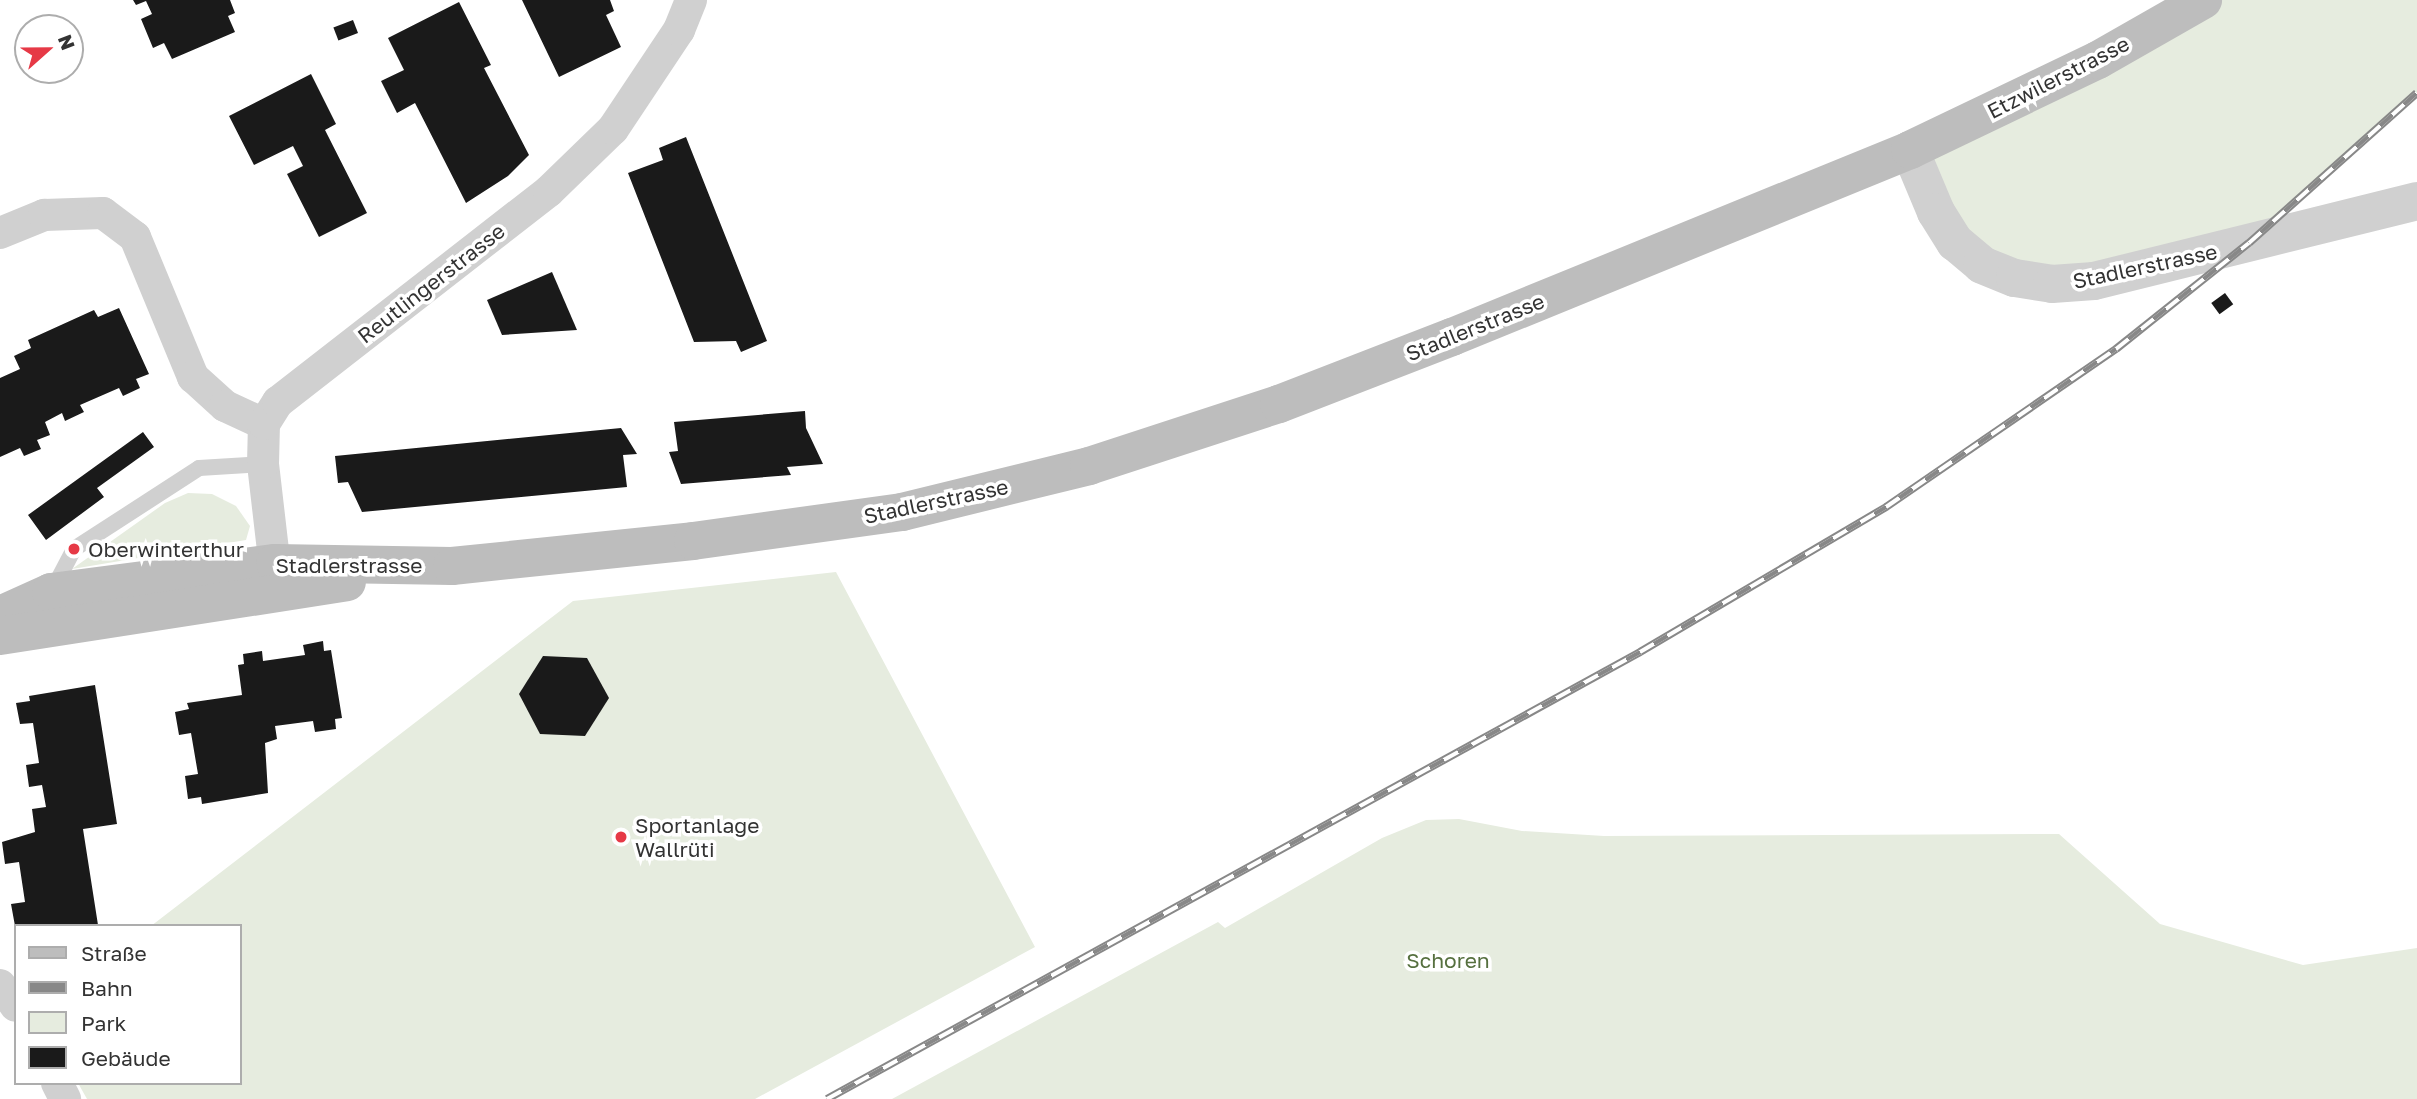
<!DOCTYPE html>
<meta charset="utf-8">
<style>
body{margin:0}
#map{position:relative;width:2417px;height:1099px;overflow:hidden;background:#fff;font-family:"Golos Text",sans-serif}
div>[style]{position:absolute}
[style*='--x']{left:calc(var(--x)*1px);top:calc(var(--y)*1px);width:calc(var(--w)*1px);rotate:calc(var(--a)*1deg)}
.green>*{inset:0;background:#e6ecdf}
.building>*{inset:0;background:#1a1a1a;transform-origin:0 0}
.service>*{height:16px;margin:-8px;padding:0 8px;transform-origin:8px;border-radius:8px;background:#d0d0d0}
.minor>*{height:32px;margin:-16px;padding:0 16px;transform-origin:16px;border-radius:16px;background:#d0d0d0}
.tertiary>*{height:38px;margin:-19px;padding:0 19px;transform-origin:19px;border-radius:19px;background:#d0d0d0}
.secondary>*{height:38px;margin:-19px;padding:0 19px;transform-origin:19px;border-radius:19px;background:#bdbdbd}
.rail>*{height:8px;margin-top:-4px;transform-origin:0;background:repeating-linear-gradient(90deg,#fff 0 16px,#888 0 32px);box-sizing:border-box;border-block:2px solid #888}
.dots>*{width:19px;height:19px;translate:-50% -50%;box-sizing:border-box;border:4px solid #fff;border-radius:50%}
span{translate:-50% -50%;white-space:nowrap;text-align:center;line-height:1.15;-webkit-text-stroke:7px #fff;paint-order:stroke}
.street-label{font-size:21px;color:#333}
.poi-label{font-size:21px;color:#333}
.left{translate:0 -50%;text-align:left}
.park-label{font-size:21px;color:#56703f}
.legend{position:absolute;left:14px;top:924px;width:228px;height:161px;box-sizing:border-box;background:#fff;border:2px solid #adadad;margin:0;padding:9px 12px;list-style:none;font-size:21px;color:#333}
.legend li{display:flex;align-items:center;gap:14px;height:35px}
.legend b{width:35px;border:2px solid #adadad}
.north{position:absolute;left:14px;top:14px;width:70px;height:70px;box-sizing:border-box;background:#fff;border:2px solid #adadad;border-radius:50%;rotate:69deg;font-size:19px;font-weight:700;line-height:28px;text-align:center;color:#333}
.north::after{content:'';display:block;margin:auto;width:24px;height:32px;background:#e63946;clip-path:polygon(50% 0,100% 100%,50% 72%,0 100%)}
</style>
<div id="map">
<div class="green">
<div style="clip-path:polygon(2203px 0,2417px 0,2417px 93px,2249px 243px,2094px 281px,1982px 265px,1910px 150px)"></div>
<div style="clip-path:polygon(188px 493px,212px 494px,236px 506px,250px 526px,246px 540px,72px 569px,165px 503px)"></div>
<div style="clip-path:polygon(836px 572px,1035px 947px,755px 1099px,87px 1099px,78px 1083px,240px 1083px,240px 926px,151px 926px,573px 601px)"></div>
<div style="clip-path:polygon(1459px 819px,1522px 831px,1604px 836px,2059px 834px,2160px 924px,2303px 965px,2417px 948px,2417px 1099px,892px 1099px,1218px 922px,1225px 928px,1382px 838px,1426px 820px)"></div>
</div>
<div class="building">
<div style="clip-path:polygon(133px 0,230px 0,235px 13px,228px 16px,235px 32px,172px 59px,164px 43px,153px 48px,141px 19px,152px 14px,146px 1px,136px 5px)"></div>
<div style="clip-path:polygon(522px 0,610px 0,614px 11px,606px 15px,621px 47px,559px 77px)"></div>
<div style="clip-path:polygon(459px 2px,491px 65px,484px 68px,529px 155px,508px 176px,466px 203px,415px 103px,397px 113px,381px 81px,404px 70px,388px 38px)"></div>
<div style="left:353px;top:20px;width:14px;height:21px;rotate:69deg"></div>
<div style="clip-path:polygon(311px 74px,336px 124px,325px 130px,367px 213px,319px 237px,287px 174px,303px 166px,293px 146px,254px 165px,229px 116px)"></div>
<div style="clip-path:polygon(686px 137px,767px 341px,741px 352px,736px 341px,694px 342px,628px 173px,663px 160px,659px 148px)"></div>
<div style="clip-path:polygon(552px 272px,577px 330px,502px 335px,487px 300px)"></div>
<div style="left:2225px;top:293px;width:14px;height:17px;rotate:54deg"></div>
<div style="clip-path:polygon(119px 308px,149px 374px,136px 379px,140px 388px,123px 396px,119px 388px,80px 405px,84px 412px,65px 421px,62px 413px,45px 422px,50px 435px,37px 440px,41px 449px,24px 456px,20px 448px,0 457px,0 378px,20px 369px,14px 356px,31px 348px,28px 340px,94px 310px,98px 317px)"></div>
<div style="clip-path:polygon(805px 411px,806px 428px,823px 464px,787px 467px,791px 475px,681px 484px,669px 452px,678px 451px,674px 422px)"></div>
<div style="clip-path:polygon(621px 428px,637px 454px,623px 455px,627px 487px,362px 512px,348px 482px,338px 483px,335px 456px)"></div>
<div style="clip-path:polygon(143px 432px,154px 447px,97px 488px,104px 497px,46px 540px,28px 515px)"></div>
<div style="clip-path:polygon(323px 641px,324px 651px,331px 650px,342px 718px,335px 719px,336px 729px,315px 732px,313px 721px,275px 726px,277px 739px,265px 743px,268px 793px,202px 804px,201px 797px,188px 799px,185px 776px,198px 774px,191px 733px,179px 735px,175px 712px,189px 709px,187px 703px,242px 695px,238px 665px,244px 664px,243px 654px,262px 651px,263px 661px,305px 655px,303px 645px)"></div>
<div style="clip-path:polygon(543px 656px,587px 658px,609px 698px,585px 736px,540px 734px,519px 694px)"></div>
<div style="clip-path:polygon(95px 685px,117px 824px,83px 829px,98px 925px,15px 926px,11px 904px,25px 902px,19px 862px,5px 864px,2px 842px,35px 832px,32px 809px,46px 807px,42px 785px,29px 787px,26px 765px,39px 763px,33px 723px,20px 724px,16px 703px,30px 701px,29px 696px)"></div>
</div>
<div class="service">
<div style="--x:52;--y:591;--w:47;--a:-62.4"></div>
<div style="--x:74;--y:549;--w:149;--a:-32.9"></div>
<div style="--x:199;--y:468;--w:64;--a:-3.6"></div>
</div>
<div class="minor">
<div style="--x:0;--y:233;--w:48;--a:-22.2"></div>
<div style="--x:44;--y:215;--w:59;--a:-1.9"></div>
<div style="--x:103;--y:213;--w:40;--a:37"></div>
<div style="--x:135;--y:237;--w:152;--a:67.5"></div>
<div style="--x:193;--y:377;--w:43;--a:42.2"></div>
<div style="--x:225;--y:406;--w:43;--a:24.8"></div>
<div style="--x:277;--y:585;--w:122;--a:-96.6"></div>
<div style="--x:263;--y:464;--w:40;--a:-88.6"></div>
<div style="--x:264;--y:424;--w:26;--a:-58"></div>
<div style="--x:278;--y:402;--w:343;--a:-37.9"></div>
<div style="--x:549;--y:191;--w:89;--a:-44.1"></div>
<div style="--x:613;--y:129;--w:119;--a:-56.3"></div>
<div style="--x:679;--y:30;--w:32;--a:-68"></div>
<div style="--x:0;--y:985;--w:26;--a:53"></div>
<div style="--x:57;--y:1083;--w:18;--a:63"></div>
</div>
<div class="tertiary">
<div style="--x:1910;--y:150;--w:67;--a:67.2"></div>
<div style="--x:1936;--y:212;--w:36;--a:58"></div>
<div style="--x:1955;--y:242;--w:35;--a:40"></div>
<div style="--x:1982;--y:265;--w:35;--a:22"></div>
<div style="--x:2015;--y:278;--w:37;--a:9"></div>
<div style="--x:2052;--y:284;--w:42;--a:-4.1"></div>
<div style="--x:2094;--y:281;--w:333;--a:-13.9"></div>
</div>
<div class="secondary">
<div style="--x:0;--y:615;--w:56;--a:-24.3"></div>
<div style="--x:51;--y:592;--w:226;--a:-7.4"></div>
<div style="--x:275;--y:563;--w:177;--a:1"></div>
<div style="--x:452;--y:566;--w:242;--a:-5.9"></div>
<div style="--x:693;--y:541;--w:211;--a:-7.9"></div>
<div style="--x:902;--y:512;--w:193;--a:-13.8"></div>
<div style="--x:1089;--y:466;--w:200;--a:-18.1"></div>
<div style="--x:1279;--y:404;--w:186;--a:-21.2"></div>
<div style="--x:1452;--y:337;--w:495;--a:-22.2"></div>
<div style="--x:1910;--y:150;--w:208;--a:-25.6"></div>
<div style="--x:2098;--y:60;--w:121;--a:-29.7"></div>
<div style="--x:0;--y:636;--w:351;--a:-8.8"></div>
</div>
<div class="rail">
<div style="--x:827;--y:1099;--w:928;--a:-28.8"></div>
<div style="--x:1640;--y:652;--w:286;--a:-30.5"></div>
<div style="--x:1886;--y:507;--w:279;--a:-34.5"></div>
<div style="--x:2116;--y:349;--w:170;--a:-38.6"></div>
<div style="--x:2249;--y:243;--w:225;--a:-41.8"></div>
</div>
<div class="dots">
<div style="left:74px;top:549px;background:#e63946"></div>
<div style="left:621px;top:837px;background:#e63946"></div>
</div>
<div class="street-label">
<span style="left:2058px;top:77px;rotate:-27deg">Etzwilerstrasse</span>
<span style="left:2145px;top:266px;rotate:-12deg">Stadlerstrasse</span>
<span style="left:431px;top:283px;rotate:-38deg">Reutlingerstrasse</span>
<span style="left:1475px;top:327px;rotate:-22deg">Stadlerstrasse</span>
<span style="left:936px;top:501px;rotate:-12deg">Stadlerstrasse</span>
<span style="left:349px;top:565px">Stadlerstrasse</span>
</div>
<div class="poi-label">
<span class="left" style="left:88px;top:549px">Oberwinterthur</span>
<span class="left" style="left:635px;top:837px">Sportanlage<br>Wallrüti</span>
</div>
<div class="park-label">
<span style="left:1448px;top:960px">Schoren</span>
</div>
<ul class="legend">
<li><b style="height:9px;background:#bdbdbd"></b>Straße</li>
<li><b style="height:9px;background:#888"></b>Bahn</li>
<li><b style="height:19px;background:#e6ecdf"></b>Park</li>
<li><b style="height:19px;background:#1a1a1a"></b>Gebäude</li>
</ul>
<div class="north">N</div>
</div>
